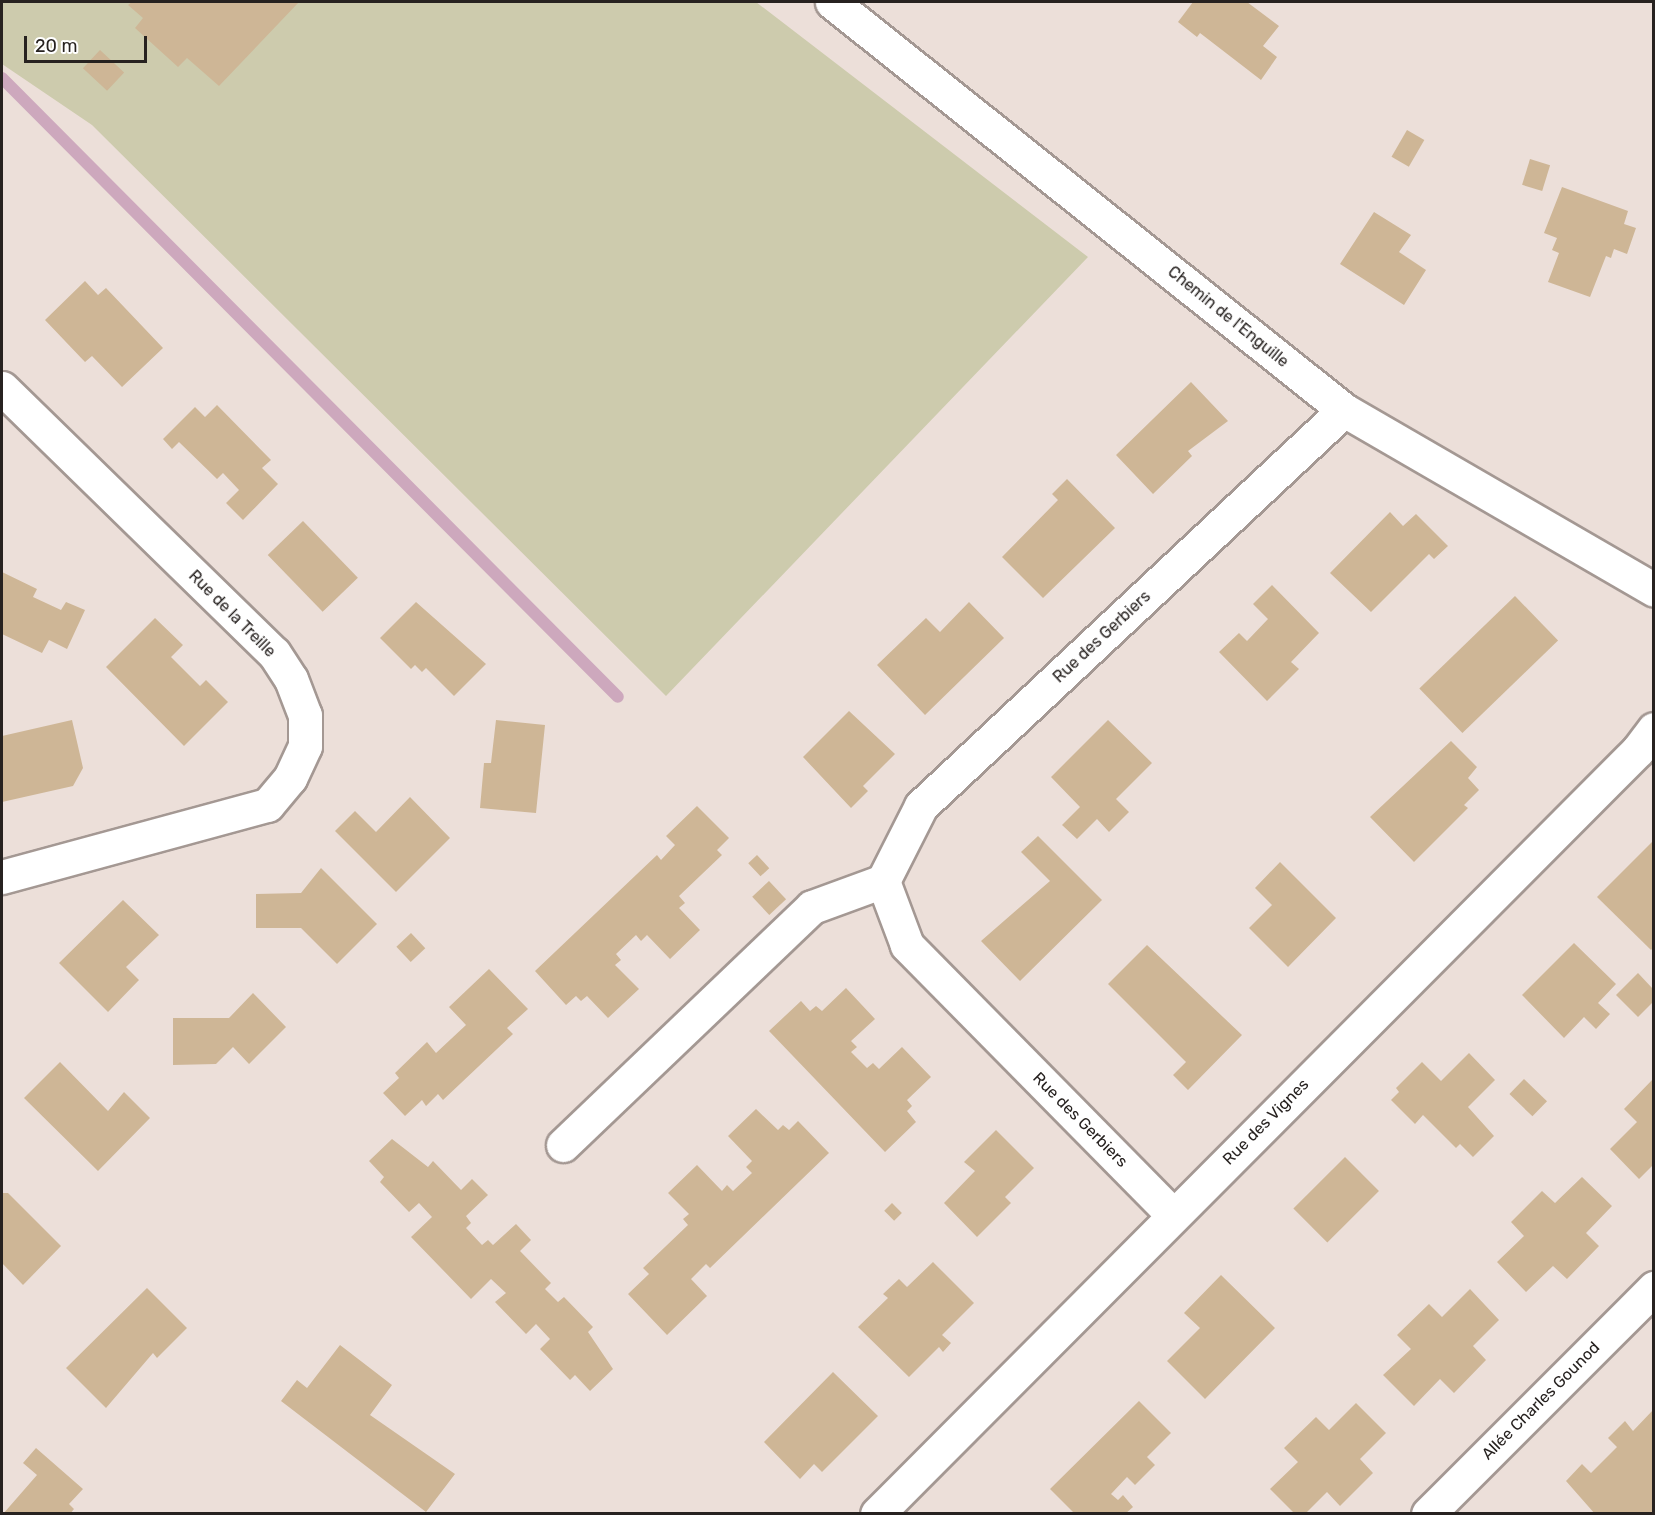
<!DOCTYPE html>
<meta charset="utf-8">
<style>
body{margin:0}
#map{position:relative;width:1655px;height:1515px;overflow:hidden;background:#ecdfd9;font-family:Rubik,sans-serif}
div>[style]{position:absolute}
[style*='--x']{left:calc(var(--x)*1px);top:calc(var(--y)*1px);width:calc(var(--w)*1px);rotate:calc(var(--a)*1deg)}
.green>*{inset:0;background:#cdcbad}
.stream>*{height:12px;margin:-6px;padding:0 6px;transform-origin:6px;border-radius:6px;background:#cda8bd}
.building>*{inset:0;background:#ceb696;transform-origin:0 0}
.roads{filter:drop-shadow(2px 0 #a49893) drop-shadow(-2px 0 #a49893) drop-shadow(0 2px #a49893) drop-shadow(0 -2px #a49893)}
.minor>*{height:33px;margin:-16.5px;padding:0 16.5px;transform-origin:16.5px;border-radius:16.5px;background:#fff}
span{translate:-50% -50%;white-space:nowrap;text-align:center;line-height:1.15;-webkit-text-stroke:4.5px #fff;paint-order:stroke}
.street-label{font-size:16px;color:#272220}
.frame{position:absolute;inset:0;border:3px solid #272220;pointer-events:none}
.scale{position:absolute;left:24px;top:36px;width:123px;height:27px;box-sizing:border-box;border:3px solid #272220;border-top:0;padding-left:8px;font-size:18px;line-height:21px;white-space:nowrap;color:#272220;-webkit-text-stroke:4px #fff;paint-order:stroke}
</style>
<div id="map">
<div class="green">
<div style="clip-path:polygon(2px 2px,756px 2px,1088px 257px,666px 696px,92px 125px,2px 64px)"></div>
</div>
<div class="stream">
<div style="--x:2;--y:78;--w:873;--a:45.14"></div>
</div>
<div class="building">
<div style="clip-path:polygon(132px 2px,299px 2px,219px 86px,187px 58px,178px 67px,135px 28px,143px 18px,128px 5px)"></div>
<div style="clip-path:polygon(1193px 2px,1247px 2px,1279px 26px,1263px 46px,1277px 57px,1261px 80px,1200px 33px,1197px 37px,1178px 22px)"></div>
<div style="left:100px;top:50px;width:33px;height:25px;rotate:43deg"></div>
<div style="left:1407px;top:130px;width:20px;height:31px;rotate:30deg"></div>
<div style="left:1530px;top:159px;width:21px;height:27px;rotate:17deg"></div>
<div style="clip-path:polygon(1562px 187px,1628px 211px,1624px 224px,1636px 228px,1627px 254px,1614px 249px,1611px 258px,1606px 256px,1590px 297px,1548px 282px,1559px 253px,1552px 250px,1557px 238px,1544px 233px)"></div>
<div style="clip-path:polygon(1374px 212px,1411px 235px,1399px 252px,1426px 270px,1404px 305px,1340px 264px)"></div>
<div style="clip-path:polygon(85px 281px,98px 295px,106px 288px,163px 348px,122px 387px,92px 356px,85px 362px,45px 320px)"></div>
<div style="clip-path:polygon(1191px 382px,1228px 421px,1188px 451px,1192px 456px,1153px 494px,1116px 455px)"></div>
<div style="clip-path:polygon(217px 405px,271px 460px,262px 468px,278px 484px,243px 520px,226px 503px,239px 490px,223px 473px,217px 479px,179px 442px,172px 449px,163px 439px,195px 407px,205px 417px)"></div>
<div style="clip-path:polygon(1067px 479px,1115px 528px,1043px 598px,1002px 557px,1058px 500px,1052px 494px)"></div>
<div style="clip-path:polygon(1390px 512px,1403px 526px,1416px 514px,1448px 546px,1434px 559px,1429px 554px,1371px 612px,1330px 573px)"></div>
<div style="left:303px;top:521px;width:79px;height:49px;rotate:46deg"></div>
<div style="clip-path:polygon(2px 572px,37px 589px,33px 597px,61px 610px,66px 602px,85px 610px,67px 649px,49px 640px,42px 653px,2px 634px)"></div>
<div style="clip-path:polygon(1272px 585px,1319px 633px,1291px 662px,1299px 669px,1267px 701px,1219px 652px,1239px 633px,1247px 641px,1268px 619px,1253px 604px)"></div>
<div style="left:1515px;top:596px;width:62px;height:133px;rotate:46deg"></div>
<div style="clip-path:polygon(416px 602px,486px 664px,454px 696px,426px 668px,422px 672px,415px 665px,411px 669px,380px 638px)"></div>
<div style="clip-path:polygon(969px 602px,1004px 638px,925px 715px,877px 665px,926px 618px,940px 632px)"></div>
<div style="clip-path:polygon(155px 618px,183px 645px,171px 657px,200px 686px,206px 680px,228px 702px,184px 746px,106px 667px)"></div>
<div style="clip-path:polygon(849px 711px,895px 754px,863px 786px,868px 791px,851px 808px,803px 757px)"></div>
<div style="clip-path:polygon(72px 720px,83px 768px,73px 786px,2px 802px,2px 736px)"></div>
<div style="clip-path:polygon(496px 720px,545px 725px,536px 813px,480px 808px,484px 763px,491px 763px)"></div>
<div style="clip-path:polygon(1108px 720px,1152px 763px,1116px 799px,1129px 812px,1109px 832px,1097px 819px,1077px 839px,1062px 825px,1080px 807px,1051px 777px)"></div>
<div style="clip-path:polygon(1451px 741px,1477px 767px,1468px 778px,1479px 790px,1464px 805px,1468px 808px,1414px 862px,1370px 817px)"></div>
<div style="clip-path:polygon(410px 797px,450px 838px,396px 892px,335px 831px,355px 811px,376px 832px)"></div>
<div style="clip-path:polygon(697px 806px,729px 838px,717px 850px,722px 855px,679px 896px,685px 903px,679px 908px,700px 930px,670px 959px,647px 935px,641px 941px,636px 935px,616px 954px,621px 960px,615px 965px,639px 989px,608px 1018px,587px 996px,581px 1001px,576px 996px,566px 1005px,535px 971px,657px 855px,661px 860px,675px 845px,666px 836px)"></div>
<div style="clip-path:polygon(1038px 836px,1102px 900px,1020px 981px,981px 941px,1050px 881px,1021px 852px)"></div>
<div style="clip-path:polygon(1652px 842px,1653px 948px,1651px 950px,1597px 897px)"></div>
<div style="left:757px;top:855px;width:18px;height:12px;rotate:47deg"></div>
<div style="clip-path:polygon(1280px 862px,1336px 918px,1288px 967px,1249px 928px,1272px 905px,1255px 888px)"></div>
<div style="clip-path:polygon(321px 868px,377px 924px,337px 964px,301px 928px,256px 928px,256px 894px,301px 893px)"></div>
<div style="left:769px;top:881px;width:25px;height:23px;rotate:47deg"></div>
<div style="clip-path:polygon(123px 900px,159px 935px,126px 967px,139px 980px,108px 1012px,59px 963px)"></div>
<div style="left:411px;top:933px;width:21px;height:20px;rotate:47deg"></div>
<div style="clip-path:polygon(1574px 943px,1616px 984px,1598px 1003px,1610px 1014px,1596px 1029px,1584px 1017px,1564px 1038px,1522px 995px)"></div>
<div style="clip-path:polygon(1147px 945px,1242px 1035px,1188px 1090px,1173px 1075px,1186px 1062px,1108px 984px)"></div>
<div style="clip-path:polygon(489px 969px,528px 1009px,507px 1028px,513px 1034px,443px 1100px,438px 1094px,426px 1106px,422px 1100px,405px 1116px,383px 1093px,399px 1078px,395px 1073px,427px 1042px,436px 1053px,466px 1025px,449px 1007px)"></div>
<div style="clip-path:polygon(1638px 973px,1653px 989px,1653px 1002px,1638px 1017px,1616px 995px)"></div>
<div style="clip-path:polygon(846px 988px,875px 1019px,851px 1041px,857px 1047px,851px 1052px,867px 1068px,873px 1063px,879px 1069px,902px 1047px,931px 1077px,907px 1100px,912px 1106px,907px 1111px,916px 1122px,885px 1152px,769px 1031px,801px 1001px,810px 1011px,816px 1006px,822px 1011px)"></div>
<div style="clip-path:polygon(253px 993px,286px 1027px,249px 1064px,233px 1047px,216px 1064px,173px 1065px,173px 1018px,229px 1018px)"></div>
<div style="clip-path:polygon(1469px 1053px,1495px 1080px,1468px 1107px,1494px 1136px,1473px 1157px,1460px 1144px,1456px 1148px,1423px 1115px,1415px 1124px,1391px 1100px,1399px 1092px,1396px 1088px,1422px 1062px,1441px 1081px)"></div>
<div style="clip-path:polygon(60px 1062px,108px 1111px,124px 1092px,150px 1118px,98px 1171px,24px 1098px)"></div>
<div style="left:1524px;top:1079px;width:32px;height:21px;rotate:44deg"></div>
<div style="clip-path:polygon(1653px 1079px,1653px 1165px,1639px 1179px,1610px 1149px,1637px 1122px,1624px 1109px)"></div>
<div style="clip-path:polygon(756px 1109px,778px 1130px,783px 1125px,789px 1130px,798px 1121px,829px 1153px,710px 1268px,706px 1264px,691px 1279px,707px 1296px,667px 1335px,628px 1294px,649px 1274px,643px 1268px,688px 1225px,683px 1219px,689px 1214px,668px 1193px,697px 1165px,722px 1191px,727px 1185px,733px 1191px,752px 1173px,746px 1167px,752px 1161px,728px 1136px)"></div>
<div style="clip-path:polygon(996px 1130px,1034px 1168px,1005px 1197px,1011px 1203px,977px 1237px,944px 1203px,975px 1171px,964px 1162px)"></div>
<div style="clip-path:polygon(392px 1139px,428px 1167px,433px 1161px,461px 1190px,472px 1179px,488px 1195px,466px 1216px,471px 1223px,466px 1228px,482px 1245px,488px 1240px,493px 1245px,516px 1224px,531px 1240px,520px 1251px,551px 1283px,545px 1289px,558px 1302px,564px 1297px,593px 1327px,588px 1332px,613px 1369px,590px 1391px,575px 1375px,570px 1380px,540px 1349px,550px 1339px,536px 1324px,526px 1334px,495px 1302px,506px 1293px,491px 1279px,471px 1299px,411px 1237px,432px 1217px,419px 1203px,409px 1212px,380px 1182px,384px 1177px,369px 1161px)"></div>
<div style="left:1345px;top:1157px;width:48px;height:73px;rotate:45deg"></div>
<div style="clip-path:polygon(1582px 1177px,1612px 1206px,1586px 1233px,1599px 1246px,1567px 1279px,1553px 1266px,1526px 1292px,1497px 1262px,1524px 1236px,1511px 1222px,1542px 1191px,1555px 1203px)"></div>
<div style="clip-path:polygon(2px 1193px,8px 1193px,61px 1246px,23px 1285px,2px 1263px)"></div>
<div style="left:892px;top:1203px;width:14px;height:11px;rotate:45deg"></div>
<div style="clip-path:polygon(933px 1262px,974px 1303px,942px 1335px,951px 1343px,943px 1352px,939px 1347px,909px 1377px,858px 1327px,888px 1298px,883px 1294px,899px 1279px,907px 1287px)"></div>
<div style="clip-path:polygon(1221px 1275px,1275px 1328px,1205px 1399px,1167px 1361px,1200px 1328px,1184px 1313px)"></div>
<div style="clip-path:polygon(147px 1288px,187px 1328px,157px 1358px,153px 1353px,106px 1408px,66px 1368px)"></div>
<div style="clip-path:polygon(1470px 1289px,1499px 1320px,1473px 1346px,1486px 1360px,1454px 1393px,1440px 1379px,1414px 1406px,1383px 1375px,1411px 1349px,1397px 1335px,1429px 1304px,1442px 1317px)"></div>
<div style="clip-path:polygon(340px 1345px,392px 1385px,370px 1415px,455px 1474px,426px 1512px,281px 1401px,297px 1380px,307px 1388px)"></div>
<div style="clip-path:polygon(833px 1372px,878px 1416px,822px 1472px,814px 1464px,800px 1479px,764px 1442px)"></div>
<div style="clip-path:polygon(1139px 1401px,1171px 1433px,1147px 1457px,1155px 1465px,1135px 1485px,1127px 1477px,1111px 1494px,1118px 1500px,1123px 1495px,1133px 1507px,1125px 1514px,1075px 1514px,1050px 1489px)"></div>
<div style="clip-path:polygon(1356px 1403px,1386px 1433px,1360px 1459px,1373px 1473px,1340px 1506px,1327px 1492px,1305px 1514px,1295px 1514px,1270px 1489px,1298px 1462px,1284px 1448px,1316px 1417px,1329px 1430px)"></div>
<div style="clip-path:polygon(1653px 1410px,1653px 1514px,1595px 1514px,1566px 1481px,1582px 1464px,1591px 1473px,1617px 1447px,1608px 1438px,1625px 1421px,1633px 1431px)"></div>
<div style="clip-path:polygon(36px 1448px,83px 1489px,69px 1504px,74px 1509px,70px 1514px,3px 1514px,37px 1475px,23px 1463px)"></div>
</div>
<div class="roads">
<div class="minor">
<div style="--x:832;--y:2;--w:655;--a:38.55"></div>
<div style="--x:1344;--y:410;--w:358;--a:30.1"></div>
<div style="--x:2;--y:388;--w:380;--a:44.3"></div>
<div style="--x:274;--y:653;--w:31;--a:57"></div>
<div style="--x:291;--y:679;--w:39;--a:69"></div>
<div style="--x:305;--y:715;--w:31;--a:90"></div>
<div style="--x:305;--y:746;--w:35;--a:115"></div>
<div style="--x:290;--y:778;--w:35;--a:130"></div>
<div style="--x:267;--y:805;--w:275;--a:164.8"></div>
<div style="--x:563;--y:1145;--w:344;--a:-43.7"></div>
<div style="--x:812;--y:907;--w:76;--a:-20.1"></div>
<div style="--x:1173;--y:1215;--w:379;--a:-134.6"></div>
<div style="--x:907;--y:945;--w:68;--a:-110.6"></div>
<div style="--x:883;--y:881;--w:84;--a:-63.1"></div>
<div style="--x:921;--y:806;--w:579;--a:-43.11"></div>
<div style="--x:877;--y:1514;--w:1078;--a:-45.11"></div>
<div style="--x:1638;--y:750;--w:26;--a:-53"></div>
<div style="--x:1428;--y:1514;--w:320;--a:-45"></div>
</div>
</div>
<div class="street-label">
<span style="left:1228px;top:317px;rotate:39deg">Chemin de l'Enguille</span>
<span style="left:232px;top:614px;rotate:45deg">Rue de la Treille</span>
<span style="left:1102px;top:637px;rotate:-43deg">Rue des Gerbiers</span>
<span style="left:1080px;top:1120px;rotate:45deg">Rue des Gerbiers</span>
<span style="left:1266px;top:1122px;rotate:-45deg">Rue des Vignes</span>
<span style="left:1541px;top:1401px;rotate:-45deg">Allée Charles Gounod</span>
</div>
<div class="frame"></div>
<div class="scale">20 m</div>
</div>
